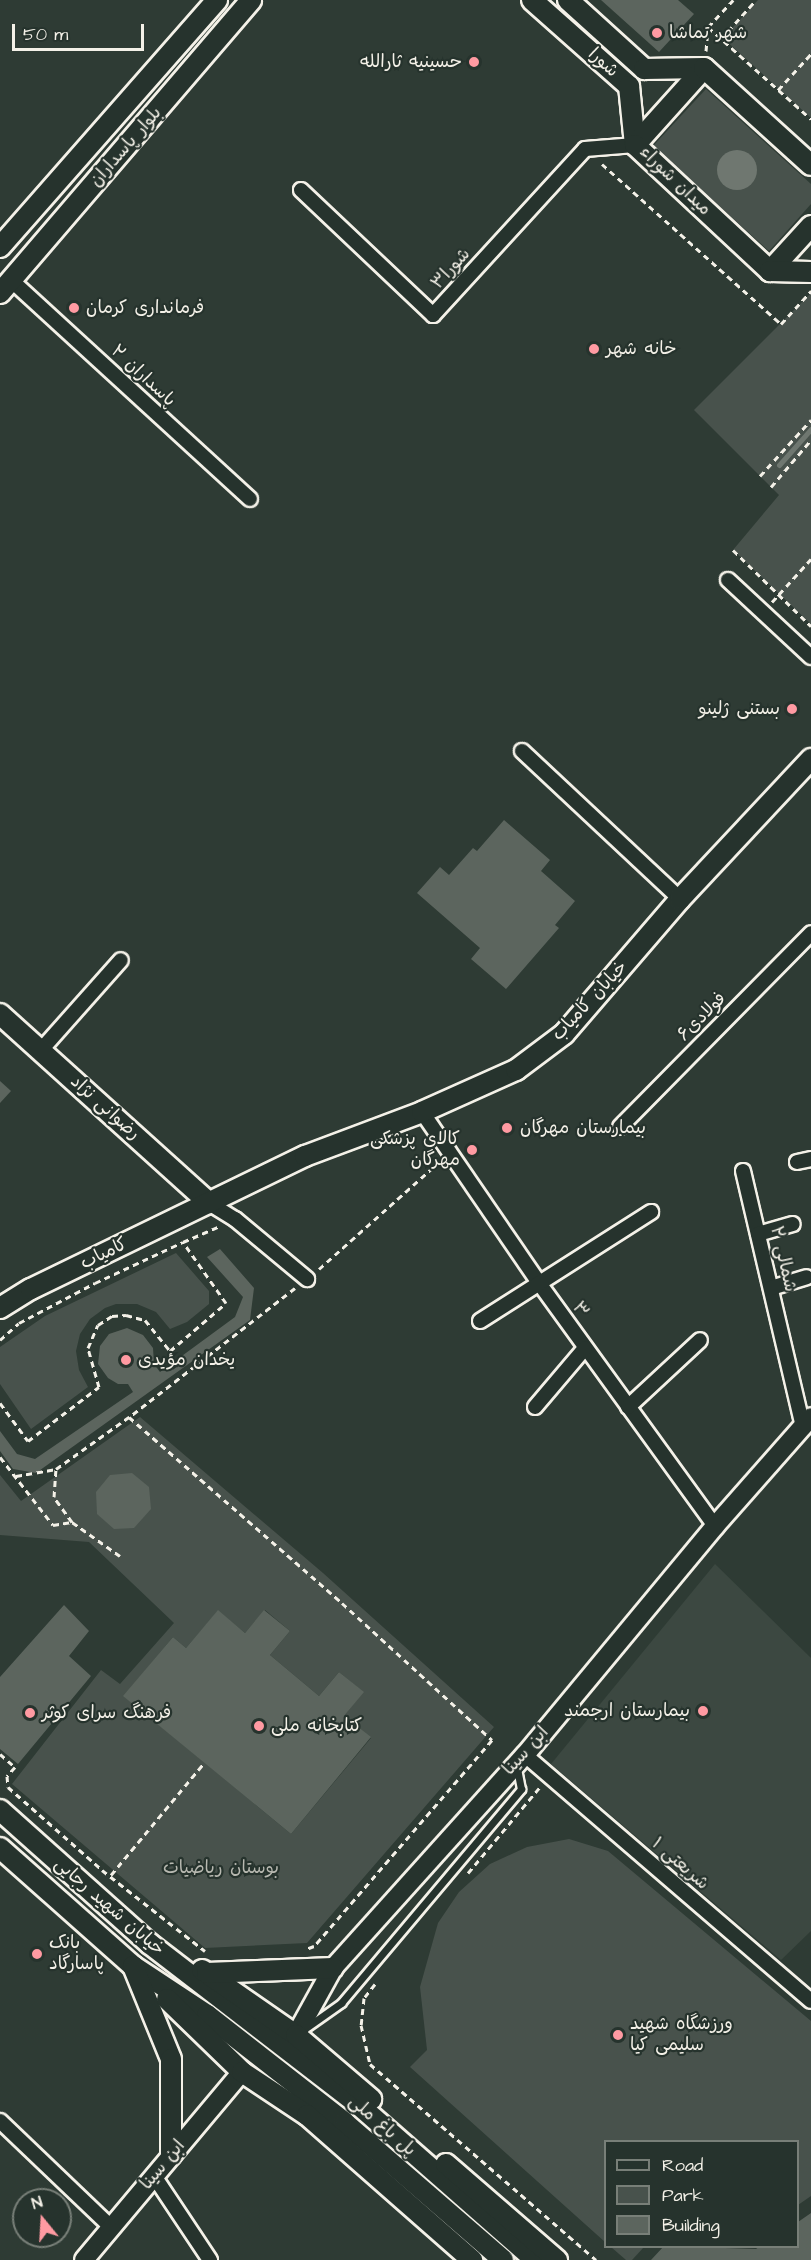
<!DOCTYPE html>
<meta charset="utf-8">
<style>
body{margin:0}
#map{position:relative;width:811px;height:2260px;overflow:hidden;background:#2e3b34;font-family:"Architects Daughter","Playpen Sans Arabic",sans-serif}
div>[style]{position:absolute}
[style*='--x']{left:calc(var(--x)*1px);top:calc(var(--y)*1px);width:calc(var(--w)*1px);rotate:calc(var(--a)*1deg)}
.built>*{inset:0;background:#3c4841}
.green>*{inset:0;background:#48524c}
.water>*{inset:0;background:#6f7770}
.round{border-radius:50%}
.stream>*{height:5px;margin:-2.5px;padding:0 2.5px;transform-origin:2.5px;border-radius:2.5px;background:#6f7770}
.building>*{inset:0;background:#5c655e}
.path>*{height:3px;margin-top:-1.5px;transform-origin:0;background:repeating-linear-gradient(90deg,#f4f1e8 0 6px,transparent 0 10.5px)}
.roads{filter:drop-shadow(2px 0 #f4f1e8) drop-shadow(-2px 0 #f4f1e8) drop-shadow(0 2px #f4f1e8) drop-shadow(0 -2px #f4f1e8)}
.service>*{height:7px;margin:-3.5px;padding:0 3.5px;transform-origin:3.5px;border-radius:3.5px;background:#26332d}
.minor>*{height:14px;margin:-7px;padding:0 7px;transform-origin:7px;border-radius:7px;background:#26332d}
.tertiary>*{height:18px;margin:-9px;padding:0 9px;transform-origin:9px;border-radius:9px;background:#26332d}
.secondary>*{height:20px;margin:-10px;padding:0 10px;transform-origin:10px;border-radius:10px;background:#26332d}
.dots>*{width:16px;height:16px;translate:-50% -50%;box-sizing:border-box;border:3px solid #26332d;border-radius:50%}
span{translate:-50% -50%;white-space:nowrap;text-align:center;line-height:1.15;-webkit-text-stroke:4.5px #26332d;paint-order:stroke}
.poi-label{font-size:18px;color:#f4f1e8}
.left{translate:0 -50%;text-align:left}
.right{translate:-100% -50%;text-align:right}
.street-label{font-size:18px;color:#f4f1e8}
.park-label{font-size:18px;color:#b8b9b1}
.legend{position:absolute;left:604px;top:2140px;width:195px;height:108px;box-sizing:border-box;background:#26332d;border:2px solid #787f78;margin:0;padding:8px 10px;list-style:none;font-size:18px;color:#f4f1e8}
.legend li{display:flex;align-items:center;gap:12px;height:30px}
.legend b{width:30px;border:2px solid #787f78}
.north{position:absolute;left:12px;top:2188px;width:60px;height:60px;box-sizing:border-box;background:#26332d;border:2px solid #787f78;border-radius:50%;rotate:342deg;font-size:16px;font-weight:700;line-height:24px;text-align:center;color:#f4f1e8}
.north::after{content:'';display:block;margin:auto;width:21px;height:27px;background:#ff9aa2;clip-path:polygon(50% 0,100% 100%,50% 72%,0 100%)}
.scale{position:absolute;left:12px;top:24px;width:132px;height:27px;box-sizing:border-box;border:3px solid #f4f1e8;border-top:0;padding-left:8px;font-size:18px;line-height:21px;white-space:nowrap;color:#f4f1e8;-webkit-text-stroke:4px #26332d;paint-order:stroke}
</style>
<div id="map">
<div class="built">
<div style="clip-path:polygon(715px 1564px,811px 1658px,811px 1931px,781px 1960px,551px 1764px)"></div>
</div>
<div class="green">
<div style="clip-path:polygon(758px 0,811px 0,811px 118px,723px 38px)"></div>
<div style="clip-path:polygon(706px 89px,811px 184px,811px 204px,769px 251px,653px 146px)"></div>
<div style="clip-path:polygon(811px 293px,811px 624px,733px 550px,779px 495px,694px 410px)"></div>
<div style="clip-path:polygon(176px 1253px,209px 1291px,209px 1304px,187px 1322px,170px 1329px,156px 1312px,137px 1304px,116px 1304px,105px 1308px,90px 1319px,80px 1334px,76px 1351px,79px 1370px,88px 1387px,31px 1429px,0 1384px,0 1347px,45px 1316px)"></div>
<div style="clip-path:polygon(evenodd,140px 1417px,323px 1573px,494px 1727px,307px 1943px,205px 1948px,12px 1784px,101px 1670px,120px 1684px,174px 1623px,89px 1542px,0 1535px,0 1475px,21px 1501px,140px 1417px,265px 1610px,290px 1631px,270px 1655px,319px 1696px,339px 1672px,363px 1692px,344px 1716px,371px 1738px,291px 1834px,124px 1696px,173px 1637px,186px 1648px,218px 1611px,245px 1633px,265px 1610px)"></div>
<div style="clip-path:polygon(569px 1839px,608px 1851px,811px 2021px,811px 2196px,798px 2205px,798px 2142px,606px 2142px,605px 2242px,410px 2067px,427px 2050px,420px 1987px,438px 1923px,459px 1892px,490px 1864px,527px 1847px)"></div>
<div style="clip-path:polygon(611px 2247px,644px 2247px,632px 2260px,626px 2260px)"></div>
</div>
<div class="water">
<div class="round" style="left:717px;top:150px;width:40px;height:40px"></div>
</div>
<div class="stream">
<div style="--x:779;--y:465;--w:48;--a:-48.4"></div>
</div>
<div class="building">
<div style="clip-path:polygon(601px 0,678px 0,694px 14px,659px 52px)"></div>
<div style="clip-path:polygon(504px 820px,550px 860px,541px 871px,575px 901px,555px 925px,559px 928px,506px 989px,471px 959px,480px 948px,417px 893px,440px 867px,449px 875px,473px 848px,477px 851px)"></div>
<div style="clip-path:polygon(0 1081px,11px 1091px,0 1103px)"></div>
<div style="clip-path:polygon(220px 1249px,254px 1288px,250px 1320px,36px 1473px,13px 1469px,0 1451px,0 1431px,17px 1454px,35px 1459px,133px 1392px,128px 1384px,118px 1384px,108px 1378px,98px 1364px,100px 1346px,109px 1334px,127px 1328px,143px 1335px,153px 1348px,154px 1364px,160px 1372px,235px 1317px,243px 1297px,207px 1257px)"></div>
<div style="clip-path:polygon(132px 1473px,149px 1487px,151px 1509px,134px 1528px,114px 1529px,97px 1514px,96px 1492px,110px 1475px)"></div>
<div style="clip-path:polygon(64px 1605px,89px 1631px,69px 1656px,91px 1676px,18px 1764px,0 1749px,0 1677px)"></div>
<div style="clip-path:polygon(218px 1610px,245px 1633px,264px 1610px,290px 1631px,270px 1655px,319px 1696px,339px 1672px,364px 1692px,344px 1716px,371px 1737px,291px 1834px,123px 1696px,173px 1637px,186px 1648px)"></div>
<div style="clip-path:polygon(811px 2213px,811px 2260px,651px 2260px,664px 2246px,756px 2249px,760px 2246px,798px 2246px,798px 2222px)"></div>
</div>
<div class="path">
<div style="--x:708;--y:27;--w:138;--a:41.8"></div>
<div style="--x:721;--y:39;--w:52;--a:-48.1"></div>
<div style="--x:706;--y:51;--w:24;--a:-85"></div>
<div style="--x:708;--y:27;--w:37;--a:-47"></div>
<div style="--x:778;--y:90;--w:49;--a:-47.5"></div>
<div style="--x:602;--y:164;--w:240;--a:41.8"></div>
<div style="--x:781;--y:324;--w:45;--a:-47.7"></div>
<div style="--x:760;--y:476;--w:76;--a:-47.7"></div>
<div style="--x:771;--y:487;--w:62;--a:-49.6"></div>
<div style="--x:733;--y:550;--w:109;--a:44.3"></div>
<div style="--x:772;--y:602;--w:58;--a:-47.8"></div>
<div style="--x:319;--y:1269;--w:161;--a:-41.7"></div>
<div style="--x:295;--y:1288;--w:210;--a:142.1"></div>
<div style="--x:129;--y:1417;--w:283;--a:41.1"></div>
<div style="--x:342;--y:1603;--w:203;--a:42.4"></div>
<div style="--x:492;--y:1740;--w:272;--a:130.8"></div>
<div style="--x:314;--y:1946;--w:9;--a:159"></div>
<div style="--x:0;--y:1340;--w:25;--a:-42"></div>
<div style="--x:19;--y:1323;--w:86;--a:-27.8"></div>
<div style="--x:95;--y:1283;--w:97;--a:-25"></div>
<div style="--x:0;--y:1403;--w:47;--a:53.6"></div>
<div style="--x:28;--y:1441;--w:89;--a:-37.3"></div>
<div style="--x:99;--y:1387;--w:41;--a:-105.8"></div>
<div style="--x:88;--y:1348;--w:25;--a:-67"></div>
<div style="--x:98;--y:1325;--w:17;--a:-33"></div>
<div style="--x:112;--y:1316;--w:14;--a:-4"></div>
<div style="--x:126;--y:1315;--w:20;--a:15"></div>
<div style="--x:145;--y:1320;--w:40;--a:51"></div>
<div style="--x:170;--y:1351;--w:74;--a:-40.6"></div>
<div style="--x:226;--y:1303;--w:75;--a:-125.2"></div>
<div style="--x:183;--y:1242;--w:40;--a:-23.4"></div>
<div style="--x:0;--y:1457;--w:86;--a:52.1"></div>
<div style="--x:53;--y:1525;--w:19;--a:-9"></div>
<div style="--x:16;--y:1476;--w:41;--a:-9.9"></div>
<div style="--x:120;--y:1556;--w:59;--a:-144.7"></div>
<div style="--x:72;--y:1522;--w:31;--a:-126"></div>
<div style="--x:54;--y:1497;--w:28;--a:-86"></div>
<div style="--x:56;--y:1469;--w:90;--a:-35.5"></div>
<div style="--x:0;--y:1754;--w:20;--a:41"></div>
<div style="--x:15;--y:1767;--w:12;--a:132"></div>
<div style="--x:7;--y:1776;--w:11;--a:85"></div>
<div style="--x:8;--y:1787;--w:125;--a:41.4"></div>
<div style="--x:102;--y:1870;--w:131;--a:38.2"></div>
<div style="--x:468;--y:1873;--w:111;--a:-50.1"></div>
<div style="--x:111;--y:1875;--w:146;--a:-50.3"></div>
<div style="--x:375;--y:1984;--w:18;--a:128"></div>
<div style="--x:364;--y:1998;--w:27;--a:96"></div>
<div style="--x:361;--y:2025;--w:40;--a:77"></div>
<div style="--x:370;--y:2064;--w:299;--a:40.9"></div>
</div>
<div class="roads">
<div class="service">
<div style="--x:307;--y:2027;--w:42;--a:-35.2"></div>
<div style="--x:341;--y:2003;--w:280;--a:-49.9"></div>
<div style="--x:521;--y:1789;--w:21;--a:-101"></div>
</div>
<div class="minor">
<div style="--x:301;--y:190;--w:182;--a:43.4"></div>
<div style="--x:433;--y:315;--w:225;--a:-47.5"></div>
<div style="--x:585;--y:149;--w:50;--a:-4.6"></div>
<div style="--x:11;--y:280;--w:324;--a:42.5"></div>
<div style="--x:728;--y:580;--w:113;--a:42.9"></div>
<div style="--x:522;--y:751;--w:216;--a:43.1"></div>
<div style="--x:41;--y:1050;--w:120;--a:-48.4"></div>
<div style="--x:422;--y:1112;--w:207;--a:55.6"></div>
<div style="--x:539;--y:1283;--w:300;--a:54.1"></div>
<div style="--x:620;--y:1127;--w:272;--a:-45.4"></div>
<div style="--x:797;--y:1162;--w:14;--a:-12"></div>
<div style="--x:743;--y:1171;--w:262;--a:76.8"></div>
<div style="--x:209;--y:1203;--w:31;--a:32"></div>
<div style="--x:235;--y:1219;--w:94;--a:39.8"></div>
<div style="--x:758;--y:1234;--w:36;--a:-16"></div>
<div style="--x:771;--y:1288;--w:37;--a:-17"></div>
<div style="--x:480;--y:1321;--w:203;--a:-32.5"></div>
<div style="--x:535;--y:1407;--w:77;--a:-49.7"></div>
<div style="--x:628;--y:1407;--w:98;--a:-42.9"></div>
<div style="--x:525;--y:1755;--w:377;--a:40.7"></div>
<div style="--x:0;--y:2121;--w:153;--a:43.7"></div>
<div style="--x:154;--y:2176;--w:101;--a:56.3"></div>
</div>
<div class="tertiary">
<div style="--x:296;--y:2035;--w:77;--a:-61.1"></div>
<div style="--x:333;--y:1968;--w:287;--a:-48"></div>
<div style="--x:525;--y:1755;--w:298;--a:-50.3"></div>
<div style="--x:715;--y:1526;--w:145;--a:-48.6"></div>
<div style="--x:84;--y:2260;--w:246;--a:-50"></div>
</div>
<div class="secondary">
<div style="--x:532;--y:0;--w:130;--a:41.6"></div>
<div style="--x:629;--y:86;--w:59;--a:84.2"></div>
<div style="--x:568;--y:0;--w:103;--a:42.2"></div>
<div style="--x:644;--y:69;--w:60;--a:-1"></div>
<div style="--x:635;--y:145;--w:103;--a:-48.1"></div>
<div style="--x:704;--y:68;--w:144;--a:42.2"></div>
<div style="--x:635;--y:145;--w:185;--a:43"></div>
<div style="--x:770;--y:271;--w:61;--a:-47.7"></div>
<div style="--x:0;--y:247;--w:329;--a:-48.7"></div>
<div style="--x:770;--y:271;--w:41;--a:1.4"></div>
<div style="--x:0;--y:293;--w:386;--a:-49.4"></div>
<div style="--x:0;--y:1014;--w:282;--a:42.1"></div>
<div style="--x:0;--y:1308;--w:36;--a:-32"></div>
<div style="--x:31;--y:1289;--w:305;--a:-25.9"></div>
<div style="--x:305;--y:1156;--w:125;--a:-20.6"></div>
<div style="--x:422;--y:1112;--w:103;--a:-24.1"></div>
<div style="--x:516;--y:1070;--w:60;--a:-36.9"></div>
<div style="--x:564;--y:1034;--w:178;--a:-49.3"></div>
<div style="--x:680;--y:899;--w:192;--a:-46.9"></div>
<div style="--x:0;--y:1810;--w:201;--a:41.8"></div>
<div style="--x:150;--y:1944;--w:265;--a:37.6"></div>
<div style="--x:360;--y:2106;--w:233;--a:41.3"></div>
<div style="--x:0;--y:1848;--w:178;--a:41.6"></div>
<div style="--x:133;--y:1966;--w:89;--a:33.5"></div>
<div style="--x:207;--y:2015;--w:175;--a:38"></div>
<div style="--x:345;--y:2123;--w:209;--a:40.9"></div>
<div style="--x:133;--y:1966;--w:100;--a:67.8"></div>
<div style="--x:171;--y:2059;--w:96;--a:90"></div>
<div style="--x:202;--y:1970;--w:114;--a:34.7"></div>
<div style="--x:296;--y:2035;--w:99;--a:40.5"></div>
<div style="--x:207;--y:1973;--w:126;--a:-2.3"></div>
<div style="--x:167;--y:1999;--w:105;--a:44.2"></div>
<div style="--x:242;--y:2072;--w:78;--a:33.5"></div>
<div style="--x:307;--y:2115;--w:220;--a:41.3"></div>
<div style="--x:446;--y:2164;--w:147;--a:40.9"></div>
</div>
</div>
<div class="dots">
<div style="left:657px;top:33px;background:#ff9aa2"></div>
<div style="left:474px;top:62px;background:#ff9aa2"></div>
<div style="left:74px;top:308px;background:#ff9aa2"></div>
<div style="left:594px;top:349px;background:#ff9aa2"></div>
<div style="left:792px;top:709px;background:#ff9aa2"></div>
<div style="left:507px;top:1128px;background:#ff9aa2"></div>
<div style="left:472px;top:1150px;background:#ff9aa2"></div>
<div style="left:126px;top:1360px;background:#ff9aa2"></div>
<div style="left:703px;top:1711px;background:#ff9aa2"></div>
<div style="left:30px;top:1713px;background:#ff9aa2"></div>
<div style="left:259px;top:1726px;background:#ff9aa2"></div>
<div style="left:37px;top:1954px;background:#ff9aa2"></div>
<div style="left:618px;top:2035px;background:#ff9aa2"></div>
</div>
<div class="poi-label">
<span class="left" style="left:669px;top:33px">شهر تماشا</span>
<span class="right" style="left:462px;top:62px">حسینیه ثارالله</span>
<span class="left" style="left:86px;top:308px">فرمانداری کرمان</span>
<span class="left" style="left:606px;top:349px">خانه شهر</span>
<span class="right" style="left:780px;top:709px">بستنی ژلینو</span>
<span class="left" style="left:520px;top:1128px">بیمارستان مهرگان</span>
<span class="right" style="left:460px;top:1150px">کالای پزشکی<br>مهرگان</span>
<span class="left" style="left:138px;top:1360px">یخدان مؤیدی</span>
<span class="right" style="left:690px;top:1711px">بیمارستان ارجمند</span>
<span class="left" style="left:42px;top:1713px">فرهنگ سرای کوثر</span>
<span class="left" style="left:271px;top:1726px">کتابخانه ملی</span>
<span class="left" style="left:49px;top:1954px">بانک<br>پاسارگاد</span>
<span class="left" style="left:630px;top:2035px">ورزشگاه شهید<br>سلیمی کیا</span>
</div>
<div class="street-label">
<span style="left:603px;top:63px;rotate:42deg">شورا</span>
<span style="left:126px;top:147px;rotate:-49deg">بلوار پاسداران</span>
<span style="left:675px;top:181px;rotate:44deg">میدان شوراء</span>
<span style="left:451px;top:269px;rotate:-48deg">شورا۳</span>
<span style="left:143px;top:376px;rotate:43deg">پاسداران ۲</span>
<span style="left:590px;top:1001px;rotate:-47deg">خیابان کامیاب</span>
<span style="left:702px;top:1017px;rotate:-45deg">فولادی۶</span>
<span style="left:105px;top:1108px;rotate:42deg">رضوانی نژاد</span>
<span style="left:104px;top:1254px;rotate:-26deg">کامیاب</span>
<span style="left:783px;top:1259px;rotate:77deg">۲ شمالی</span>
<span style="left:580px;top:1310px;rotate:54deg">۳</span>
<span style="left:526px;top:1751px;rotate:-48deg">ابن سینا</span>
<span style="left:680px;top:1864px;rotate:41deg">شریعتی ۱</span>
<span style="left:109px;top:1907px;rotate:41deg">خیابان شهید رجایی</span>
<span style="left:382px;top:2126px;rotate:41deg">پل باغ ملی</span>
<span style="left:163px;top:2165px;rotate:-50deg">ابن سینا</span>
</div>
<div class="park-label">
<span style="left:221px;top:1868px">بوستان ریاضیات</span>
</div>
<ul class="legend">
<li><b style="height:8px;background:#26332d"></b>Road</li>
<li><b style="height:16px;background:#48524c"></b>Park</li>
<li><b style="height:16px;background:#5c655e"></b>Building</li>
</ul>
<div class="north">N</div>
<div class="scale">50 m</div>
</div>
